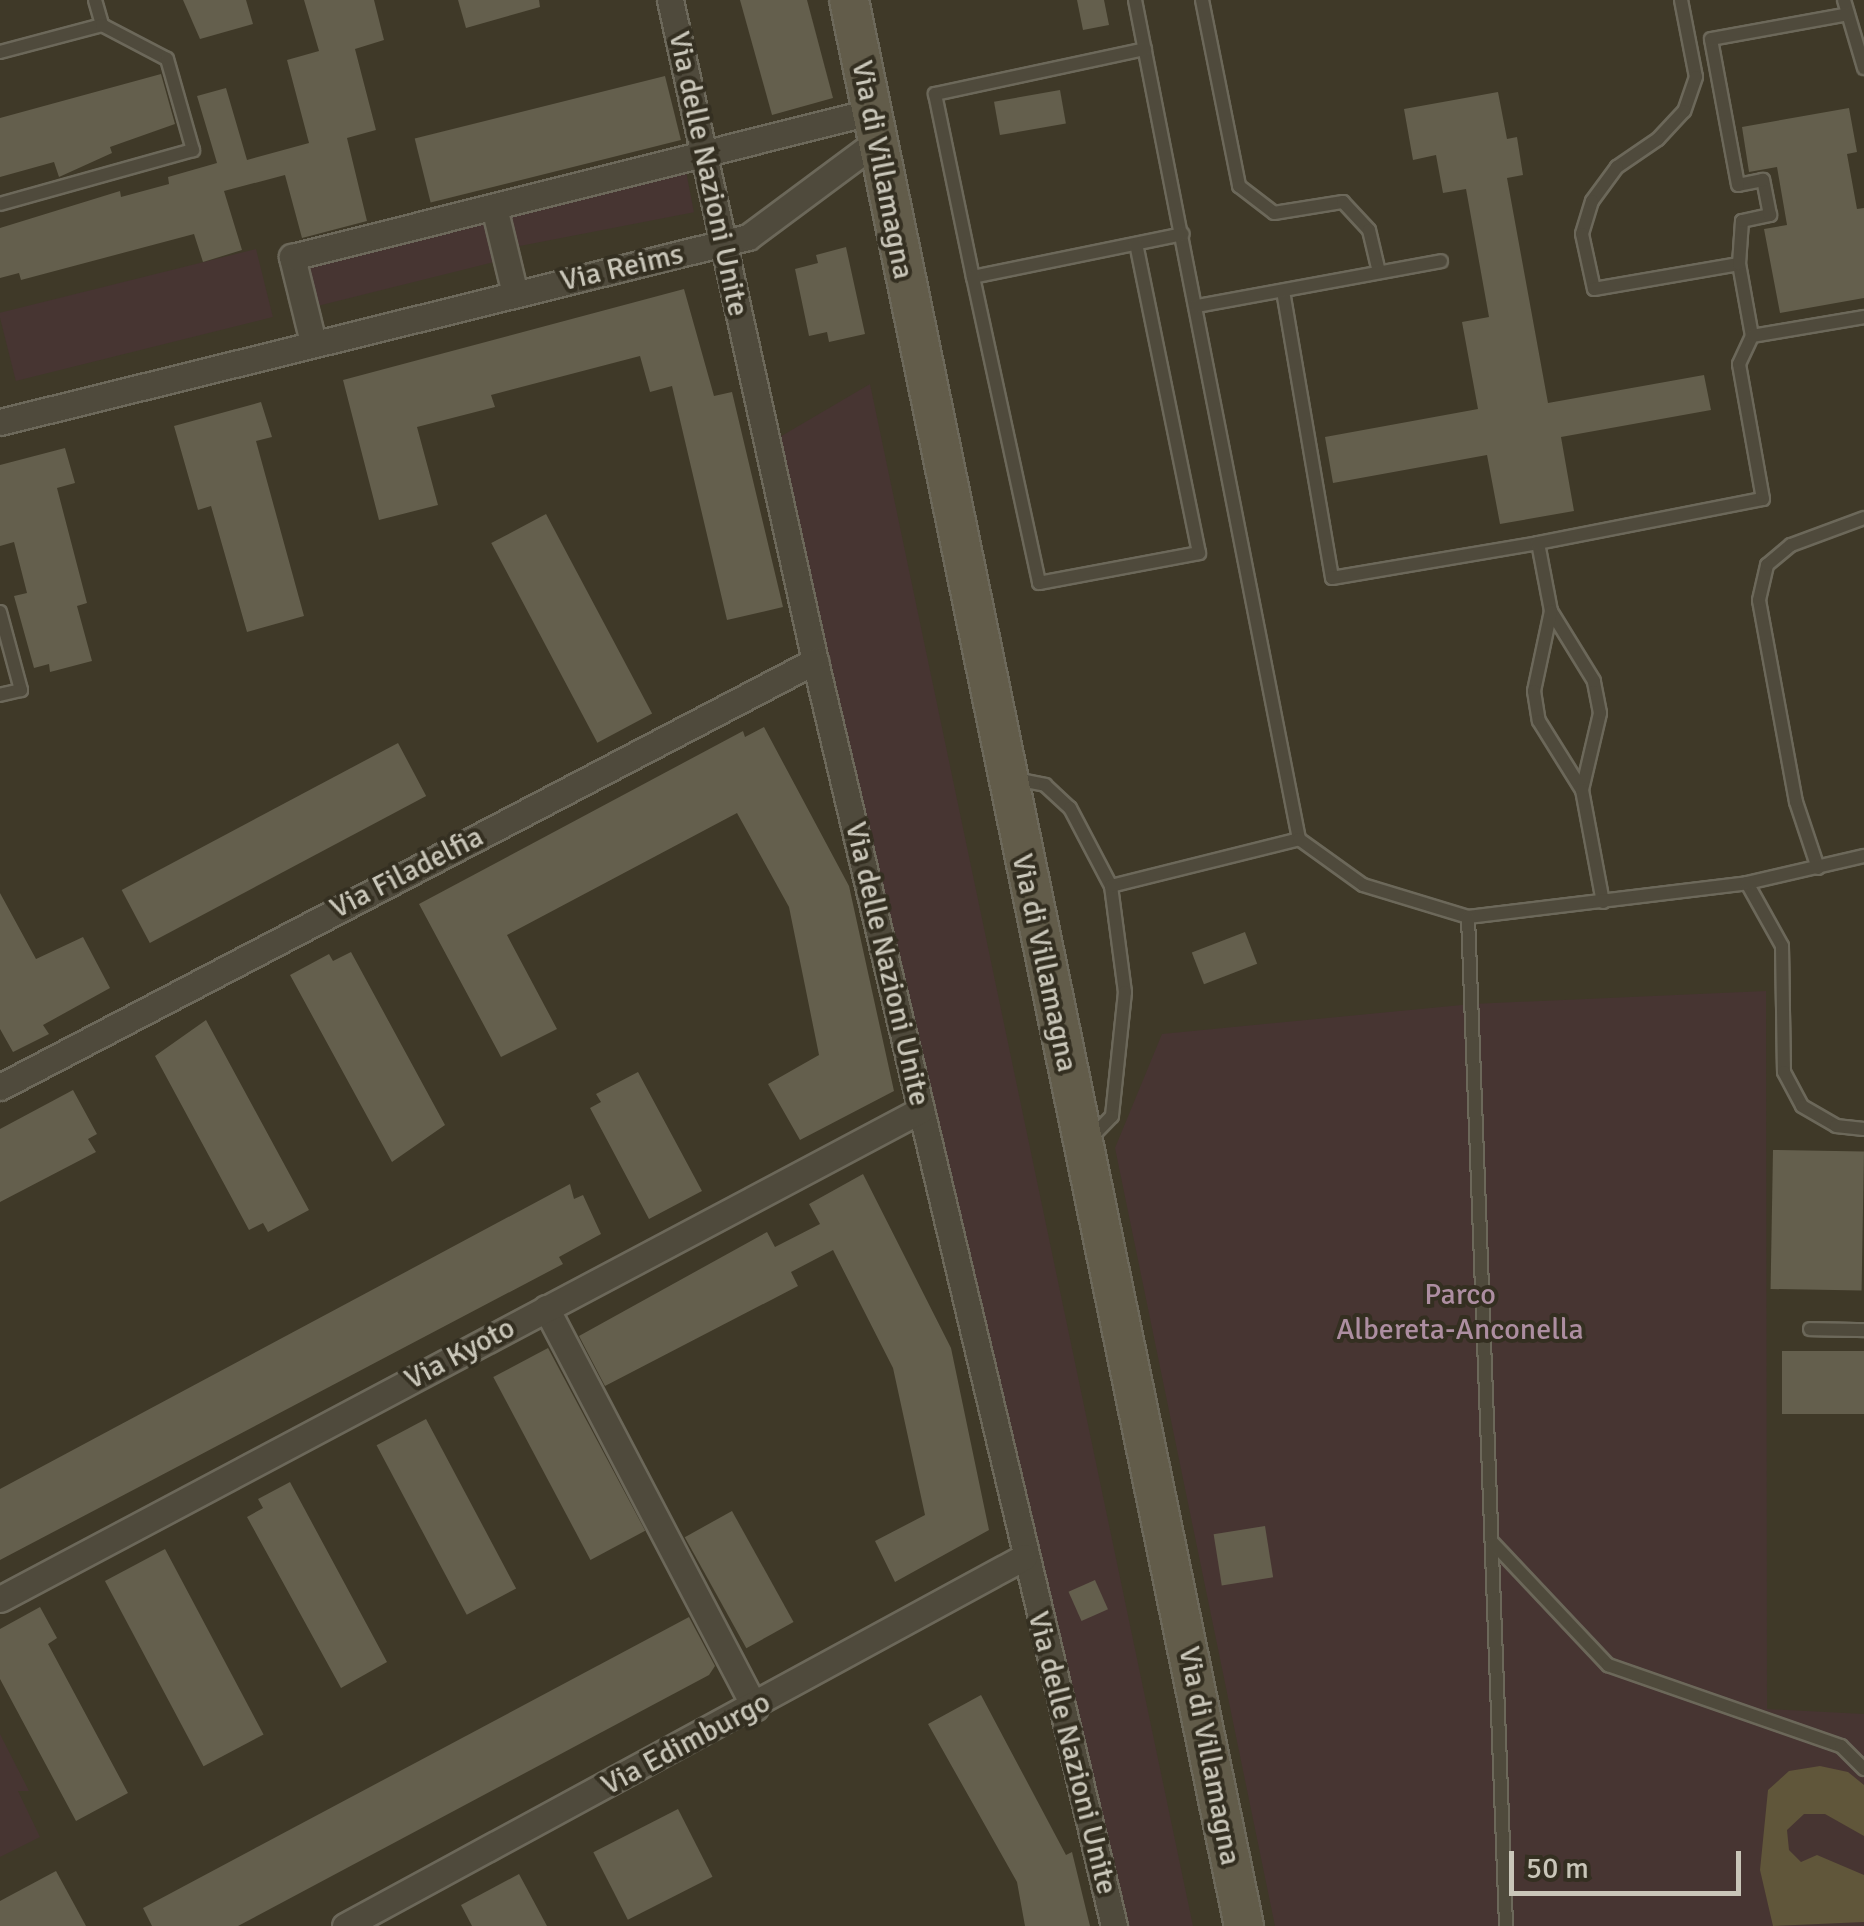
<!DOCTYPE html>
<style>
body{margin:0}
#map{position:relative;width:1864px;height:1926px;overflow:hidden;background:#3f3928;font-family:Signika,sans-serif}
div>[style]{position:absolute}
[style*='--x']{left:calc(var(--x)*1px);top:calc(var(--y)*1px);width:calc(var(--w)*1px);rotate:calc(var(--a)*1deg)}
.green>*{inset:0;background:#473532;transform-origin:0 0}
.water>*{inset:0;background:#60563a}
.building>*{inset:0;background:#645f4d;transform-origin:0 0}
.roads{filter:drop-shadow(2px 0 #6c685a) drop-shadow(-2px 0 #6c685a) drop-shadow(0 2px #6c685a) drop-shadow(0 -2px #6c685a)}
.lane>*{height:12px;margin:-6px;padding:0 6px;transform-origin:6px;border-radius:6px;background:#4f4a3c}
.street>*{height:25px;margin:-12.5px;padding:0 12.5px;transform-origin:12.5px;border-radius:12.5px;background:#4f4a3c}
.secondary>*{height:38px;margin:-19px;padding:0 19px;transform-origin:19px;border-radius:19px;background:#625c4a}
span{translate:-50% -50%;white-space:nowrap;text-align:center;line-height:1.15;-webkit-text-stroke:8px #342f21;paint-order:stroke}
.street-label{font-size:30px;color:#c9c6b9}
.park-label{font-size:30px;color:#ad8ea1}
.scale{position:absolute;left:1509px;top:1851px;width:232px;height:45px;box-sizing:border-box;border:5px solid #c9c6b9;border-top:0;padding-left:12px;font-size:30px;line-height:35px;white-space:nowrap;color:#c9c6b9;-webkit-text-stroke:8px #342f21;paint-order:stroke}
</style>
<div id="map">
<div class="green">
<div style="left:685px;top:166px;width:47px;height:184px;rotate:79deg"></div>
<div style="left:485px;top:221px;width:42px;height:183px;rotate:76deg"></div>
<div style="left:256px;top:249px;width:70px;height:265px;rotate:76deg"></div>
<div style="clip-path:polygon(870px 384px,1193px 1926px,1128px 1926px,778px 438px)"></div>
<div style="clip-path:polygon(1766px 991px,1767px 1709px,1864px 1714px,1864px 1926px,1275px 1926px,1115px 1148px,1162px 1034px,1472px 1004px)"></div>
<div style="clip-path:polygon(0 1734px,29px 1791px,18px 1791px,40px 1837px,0 1857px)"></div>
</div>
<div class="water">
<div style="clip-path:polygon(1820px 1766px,1848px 1772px,1864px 1785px,1864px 1836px,1825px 1814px,1804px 1814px,1787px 1830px,1789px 1850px,1801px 1862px,1817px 1855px,1864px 1875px,1864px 1922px,1773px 1926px,1760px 1870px,1768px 1790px,1789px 1771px)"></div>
</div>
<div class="building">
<div style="clip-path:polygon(183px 0,246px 0,253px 24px,200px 39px)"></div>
<div style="clip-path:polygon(304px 0,374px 0,384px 40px,355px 49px,376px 130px,347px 138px,367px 221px,302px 238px,285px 175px,224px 191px,242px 250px,203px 262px,194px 234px,21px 280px,19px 273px,0 278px,0 228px,120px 191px,121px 197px,169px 184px,168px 177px,217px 163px,197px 96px,226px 88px,247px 160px,309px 143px,287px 60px,319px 51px)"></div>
<div style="clip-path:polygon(458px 0,539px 0,540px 7px,466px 28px)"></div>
<div style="clip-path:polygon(740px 0,807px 0,833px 98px,772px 115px)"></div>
<div style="clip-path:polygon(1077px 0,1104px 0,1109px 25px,1083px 30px)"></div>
<div style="clip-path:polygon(161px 74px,175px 124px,110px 147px,112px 153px,59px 177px,54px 162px,0 177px,0 118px)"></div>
<div style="left:665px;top:76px;width:66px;height:258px;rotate:76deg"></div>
<div style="left:1060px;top:90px;width:34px;height:67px;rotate:80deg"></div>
<div style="clip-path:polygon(1498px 92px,1507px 139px,1517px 137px,1523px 175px,1507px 178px,1548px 403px,1704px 375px,1711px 410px,1561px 437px,1574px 511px,1500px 524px,1487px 455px,1333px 483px,1325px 437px,1478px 409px,1462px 322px,1489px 317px,1466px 189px,1443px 193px,1436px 155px,1413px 160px,1404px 109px)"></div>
<div style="clip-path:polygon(1849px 108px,1857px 152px,1847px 154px,1857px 209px,1864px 208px,1864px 298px,1780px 313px,1764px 229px,1787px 225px,1777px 167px,1749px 172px,1742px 127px)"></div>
<div style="clip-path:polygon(846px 247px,865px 334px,829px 342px,827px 332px,809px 336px,795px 269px,818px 263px,816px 255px)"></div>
<div style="clip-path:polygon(684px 289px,714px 396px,732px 392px,783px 607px,727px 620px,672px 386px,650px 392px,640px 356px,491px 395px,495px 407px,417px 427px,438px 505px,379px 520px,343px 380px)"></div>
<div style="clip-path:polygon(261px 402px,272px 437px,256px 441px,304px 616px,247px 632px,211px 506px,198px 510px,174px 426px)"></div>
<div style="clip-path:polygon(65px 448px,75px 483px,57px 488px,87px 603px,77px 606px,92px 661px,50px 672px,49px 664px,34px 668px,14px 596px,27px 593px,14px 542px,0 546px,0 465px)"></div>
<div style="left:546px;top:514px;width:226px;height:62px;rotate:62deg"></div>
<div style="clip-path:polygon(764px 727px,849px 886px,894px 1091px,800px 1140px,768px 1084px,819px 1055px,789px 907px,737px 813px,507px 935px,557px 1029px,501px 1057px,419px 904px,743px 731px,745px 737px)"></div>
<div style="left:398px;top:743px;width:60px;height:313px;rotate:62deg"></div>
<div style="clip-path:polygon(0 893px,36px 959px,83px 937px,110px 988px,43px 1025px,49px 1034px,13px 1052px,0 1029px)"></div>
<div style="left:1245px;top:932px;width:34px;height:57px;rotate:69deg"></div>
<div style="clip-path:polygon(351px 952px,445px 1125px,392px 1162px,290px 975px,329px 954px,333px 961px)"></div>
<div style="clip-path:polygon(206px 1020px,309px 1210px,268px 1232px,263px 1223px,249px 1230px,155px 1056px)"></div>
<div style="clip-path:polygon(638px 1072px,702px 1191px,649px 1219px,590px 1108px,601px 1102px,596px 1094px)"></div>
<div style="clip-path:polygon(73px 1090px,97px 1134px,88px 1139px,96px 1152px,0 1202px,0 1129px)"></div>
<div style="left:1773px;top:1150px;width:91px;height:139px;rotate:1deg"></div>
<div style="clip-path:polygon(863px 1174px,951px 1348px,989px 1530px,895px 1582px,875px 1541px,925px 1515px,893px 1368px,833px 1250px,791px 1272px,798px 1286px,605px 1386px,579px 1336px,767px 1232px,775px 1247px,820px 1224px,809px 1204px)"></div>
<div style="clip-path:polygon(570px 1184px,574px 1199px,583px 1195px,601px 1234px,559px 1257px,563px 1264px,0 1560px,0 1489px)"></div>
<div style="left:548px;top:1348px;width:207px;height:62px;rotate:62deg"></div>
<div style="left:1782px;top:1351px;width:82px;height:63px"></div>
<div style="left:426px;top:1419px;width:192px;height:56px;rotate:62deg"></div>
<div style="clip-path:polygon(290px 1482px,387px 1662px,341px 1688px,247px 1517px,263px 1508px,258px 1499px)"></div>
<div style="left:732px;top:1511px;width:127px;height:54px;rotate:61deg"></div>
<div style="left:1265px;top:1526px;width:52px;height:52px;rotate:81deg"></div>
<div style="left:165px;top:1549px;width:210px;height:68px;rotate:62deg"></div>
<div style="left:1095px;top:1580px;width:32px;height:29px;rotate:66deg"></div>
<div style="clip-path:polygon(40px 1607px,57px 1638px,48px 1644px,128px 1793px,76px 1821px,0 1679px,0 1629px)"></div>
<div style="clip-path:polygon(689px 1617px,715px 1666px,709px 1675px,238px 1926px,152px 1926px,143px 1908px)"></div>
<div style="clip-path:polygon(981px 1695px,1066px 1855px,1072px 1852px,1090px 1926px,1025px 1926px,1017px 1882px,928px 1724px)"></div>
<div style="left:678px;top:1809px;width:76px;height:95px;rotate:63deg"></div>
<div style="clip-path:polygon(56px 1871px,86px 1926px,0 1926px,0 1901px)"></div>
<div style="clip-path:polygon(519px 1874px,547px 1926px,472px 1926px,461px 1905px)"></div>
</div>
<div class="roads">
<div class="lane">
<div style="--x:95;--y:0;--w:26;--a:74"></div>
<div style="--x:1135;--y:0;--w:855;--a:78.94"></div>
<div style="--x:1202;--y:0;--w:190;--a:78.7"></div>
<div style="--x:1239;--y:186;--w:44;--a:37.6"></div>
<div style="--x:1274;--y:213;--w:70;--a:-9.1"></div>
<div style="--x:1343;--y:202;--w:38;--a:47"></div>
<div style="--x:1369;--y:230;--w:43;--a:76.6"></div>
<div style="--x:1681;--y:0;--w:78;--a:79"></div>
<div style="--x:1696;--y:77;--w:36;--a:109"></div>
<div style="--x:1684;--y:111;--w:38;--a:133"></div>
<div style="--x:1658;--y:139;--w:50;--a:145.7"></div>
<div style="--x:1617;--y:167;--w:42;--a:126.3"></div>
<div style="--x:1592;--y:201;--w:34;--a:107"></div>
<div style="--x:1582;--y:234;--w:56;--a:77.7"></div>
<div style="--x:1594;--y:289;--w:147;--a:-9.8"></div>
<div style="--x:1844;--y:0;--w:71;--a:73.6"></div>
<div style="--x:1145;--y:49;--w:215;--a:167.9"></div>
<div style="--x:935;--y:94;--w:187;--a:78.3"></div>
<div style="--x:973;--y:277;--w:214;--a:-11.6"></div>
<div style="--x:0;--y:52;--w:106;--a:-14.8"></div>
<div style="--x:102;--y:25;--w:73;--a:27.6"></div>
<div style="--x:167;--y:59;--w:95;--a:74.1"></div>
<div style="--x:193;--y:150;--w:200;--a:164.4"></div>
<div style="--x:973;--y:277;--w:313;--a:77.8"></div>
<div style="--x:1039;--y:583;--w:163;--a:-10.6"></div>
<div style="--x:1199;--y:553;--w:315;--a:-101.5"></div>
<div style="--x:1283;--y:291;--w:291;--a:80.3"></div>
<div style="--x:1332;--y:578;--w:209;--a:-9.6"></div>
<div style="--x:1197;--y:306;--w:248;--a:-10.4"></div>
<div style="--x:1752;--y:336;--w:73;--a:-100.2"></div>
<div style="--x:1739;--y:264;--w:43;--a:-86"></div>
<div style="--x:1742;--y:221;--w:29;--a:-12"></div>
<div style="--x:1770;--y:215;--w:36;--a:-101"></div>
<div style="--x:1763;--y:180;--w:25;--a:169"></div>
<div style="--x:1738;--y:185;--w:148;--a:-100.5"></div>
<div style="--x:1711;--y:39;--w:139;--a:-10.3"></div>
<div style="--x:1551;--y:611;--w:69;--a:-100.8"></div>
<div style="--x:1538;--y:543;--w:229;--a:-11.1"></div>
<div style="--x:1763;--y:499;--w:137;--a:-100.1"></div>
<div style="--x:1739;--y:364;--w:31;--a:-65"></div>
<div style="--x:1752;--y:336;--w:114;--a:-9.6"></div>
<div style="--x:0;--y:612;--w:81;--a:74.9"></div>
<div style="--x:21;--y:690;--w:22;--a:167"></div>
<div style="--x:1015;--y:779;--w:31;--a:11"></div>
<div style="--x:1045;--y:785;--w:34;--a:43"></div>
<div style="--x:1070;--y:808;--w:88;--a:62.3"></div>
<div style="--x:1111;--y:886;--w:107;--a:82.5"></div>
<div style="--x:1125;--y:992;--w:125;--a:96"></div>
<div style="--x:1112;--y:1116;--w:30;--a:134"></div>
<div style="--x:1582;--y:790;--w:79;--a:-76.8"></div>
<div style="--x:1600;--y:713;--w:33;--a:-101"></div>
<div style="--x:1594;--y:681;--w:82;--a:-121.6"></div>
<div style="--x:1551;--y:611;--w:82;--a:102"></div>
<div style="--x:1534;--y:691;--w:30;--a:81"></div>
<div style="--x:1539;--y:721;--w:81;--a:58.1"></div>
<div style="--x:1582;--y:790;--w:114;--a:79.4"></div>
<div style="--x:1818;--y:868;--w:70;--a:-108.4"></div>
<div style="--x:1796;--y:802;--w:205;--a:-100.4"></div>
<div style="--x:1759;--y:600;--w:36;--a:-77"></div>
<div style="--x:1767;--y:565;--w:31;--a:-40"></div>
<div style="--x:1791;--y:545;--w:78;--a:-20.3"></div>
<div style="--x:1747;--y:883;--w:72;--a:60.9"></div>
<div style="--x:1782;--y:946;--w:126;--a:89.1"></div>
<div style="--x:1784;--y:1072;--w:38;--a:62"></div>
<div style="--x:1802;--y:1106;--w:39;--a:30"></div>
<div style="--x:1836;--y:1126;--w:28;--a:6"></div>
<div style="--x:1111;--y:886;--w:194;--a:-14"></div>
<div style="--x:1299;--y:839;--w:79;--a:35.7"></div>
<div style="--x:1363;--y:885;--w:110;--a:16.9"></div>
<div style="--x:1468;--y:917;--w:281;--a:-6.9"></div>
<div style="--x:1747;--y:883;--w:120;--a:-13"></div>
<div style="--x:1468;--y:917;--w:1010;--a:87.84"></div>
<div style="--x:1810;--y:1329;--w:54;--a:1.1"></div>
<div style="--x:1493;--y:1543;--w:168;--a:46.7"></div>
<div style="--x:1608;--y:1665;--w:247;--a:19.2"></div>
<div style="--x:1841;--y:1746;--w:33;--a:45"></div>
</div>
<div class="street">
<div style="--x:670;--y:0;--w:677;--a:77.63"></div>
<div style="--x:815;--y:661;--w:1300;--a:76.7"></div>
<div style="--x:494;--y:207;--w:89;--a:76.4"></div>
<div style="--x:313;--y:342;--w:88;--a:-103.9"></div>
<div style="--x:292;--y:257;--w:596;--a:-14.08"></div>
<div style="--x:0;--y:422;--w:771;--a:-13.89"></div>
<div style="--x:748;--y:237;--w:159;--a:-36.6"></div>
<div style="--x:0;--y:1087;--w:920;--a:-27.6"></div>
<div style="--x:546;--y:1308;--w:451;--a:62.4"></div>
<div style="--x:0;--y:1599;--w:1043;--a:-27.97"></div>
<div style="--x:345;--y:1926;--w:773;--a:-28.52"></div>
</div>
<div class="secondary">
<div style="--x:849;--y:0;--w:1966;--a:78.41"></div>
</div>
</div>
<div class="street-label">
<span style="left:882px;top:170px;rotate:79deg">Via di Villamagna</span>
<span style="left:708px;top:174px;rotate:78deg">Via delle Nazioni Unite</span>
<span style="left:622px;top:268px;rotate:-13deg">Via Reims</span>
<span style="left:407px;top:873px;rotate:-27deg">Via Filadelfia</span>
<span style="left:1044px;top:963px;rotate:78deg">Via di Villamagna</span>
<span style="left:887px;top:964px;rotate:77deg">Via delle Nazioni Unite</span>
<span style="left:460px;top:1354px;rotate:-28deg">Via Kyoto</span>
<span style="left:686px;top:1744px;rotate:-28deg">Via Edimburgo</span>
<span style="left:1072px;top:1753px;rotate:76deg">Via delle Nazioni Unite</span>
<span style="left:1209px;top:1756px;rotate:79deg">Via di Villamagna</span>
</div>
<div class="park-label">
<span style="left:1460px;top:1312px">Parco<br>Albereta-Anconella</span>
</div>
<div class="scale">50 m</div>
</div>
